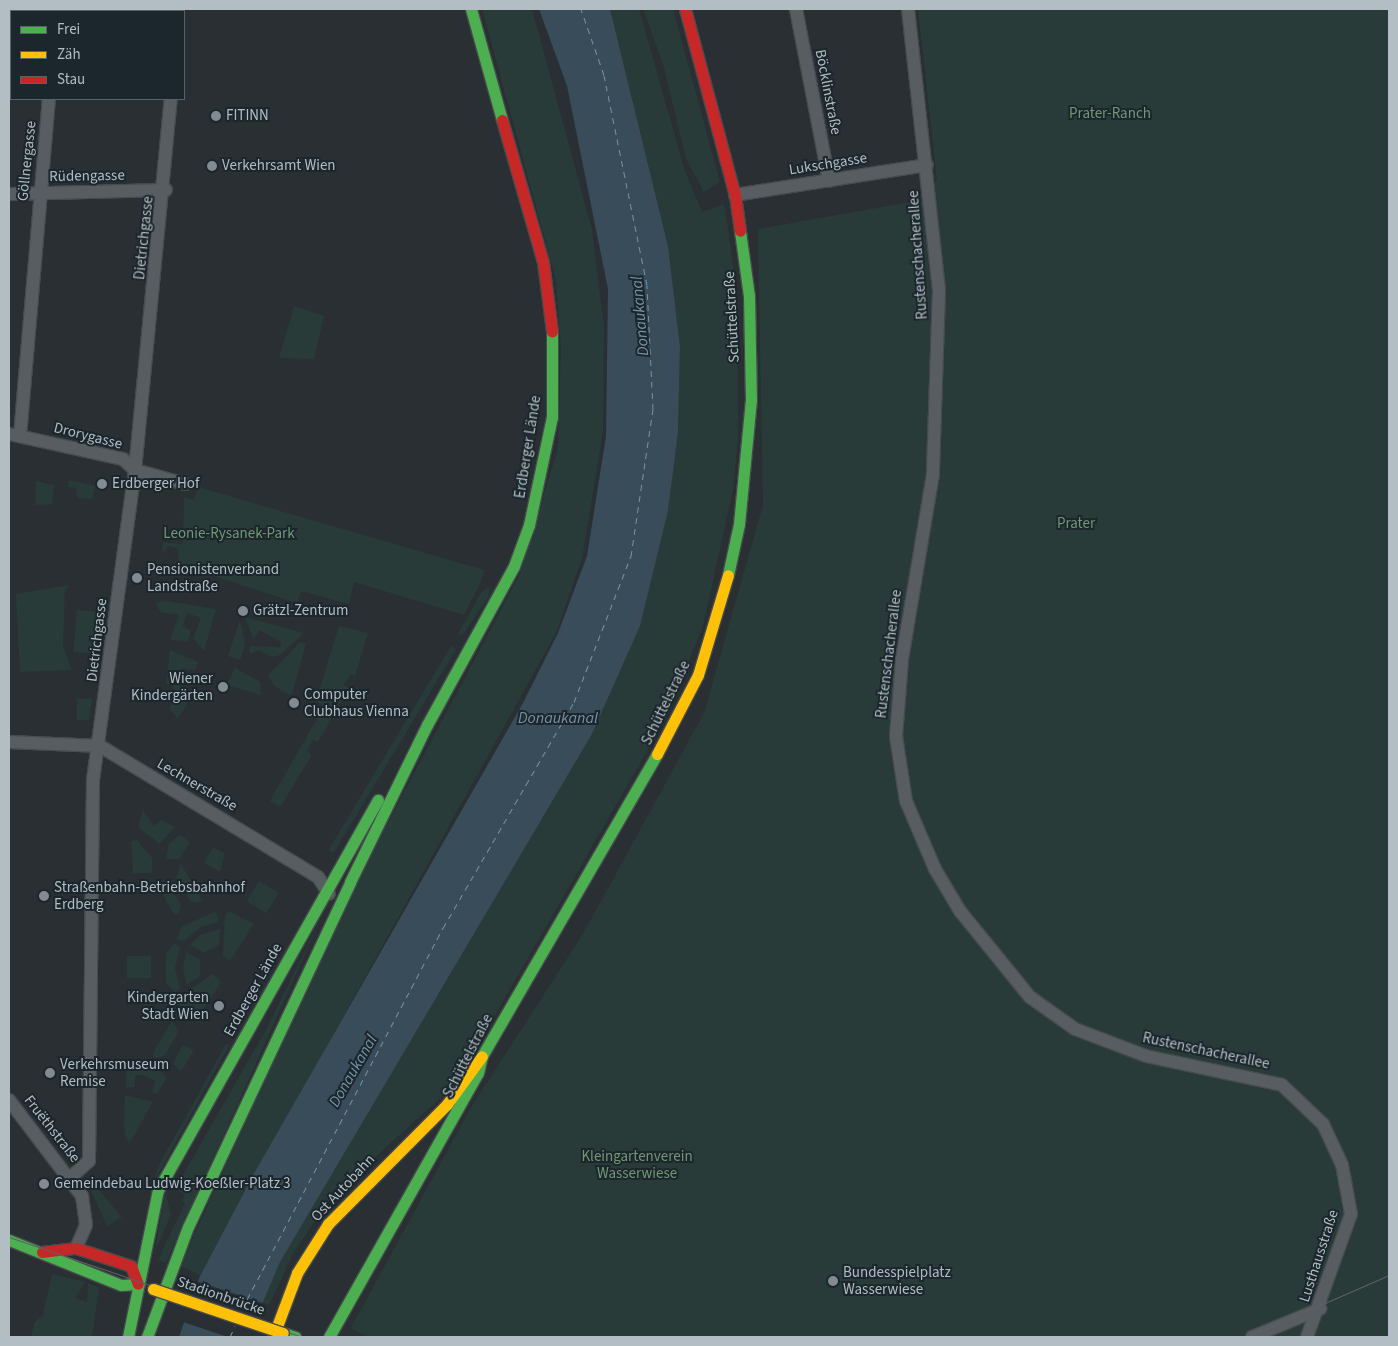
<!DOCTYPE html>
<meta charset="utf-8">
<style>
body{margin:0}
#map{position:relative;width:1398px;height:1346px;overflow:hidden;background:#292f33;font-family:"Source Sans 3",sans-serif}
div>[style]{position:absolute}
[style*='--x']{left:calc(var(--x)*1px);top:calc(var(--y)*1px);width:calc(var(--w)*1px);rotate:calc(var(--a)*1deg)}
.green>*{inset:0;background:#293b38;transform-origin:0 0}
.water>*{inset:0;background:#384c59}
.pier>*{inset:0;background:#292f33}
.ferry>*{height:1px;margin-top:-0.5px;transform-origin:0;background:repeating-linear-gradient(90deg,#7593a5 0 6px,transparent 0 11px)}
.roads{filter:drop-shadow(1px 0 #464b4e) drop-shadow(-1px 0 #464b4e) drop-shadow(0 1px #464b4e) drop-shadow(0 -1px #464b4e)}
.street>*{height:12px;margin:-6px;padding:0 6px;transform-origin:6px;border-radius:6px;background:#585d61}
.fast>*{height:11px;margin:-5.5px;padding:0 5.5px;transform-origin:5.5px;border-radius:5.5px;background:#4caf50}
.slow>*{height:11px;margin:-5.5px;padding:0 5.5px;transform-origin:5.5px;border-radius:5.5px;background:#ffc107}
.jam>*{height:11px;margin:-5.5px;padding:0 5.5px;transform-origin:5.5px;border-radius:5.5px;background:#c62828}
.tram>*{height:1px;margin:-0.5px;padding:0 0.5px;transform-origin:0.5px;border-radius:0.5px;background:#5c6165}
.bridges{filter:drop-shadow(1px 0 #464c50) drop-shadow(-1px 0 #464c50) drop-shadow(0 1px #464c50) drop-shadow(0 -1px #464c50)}
.slow-bridge>*{height:11px;margin:-5.5px;padding:0 5.5px;transform-origin:5.5px;border-radius:5.5px;background:#ffc107}
.dots>*{width:14px;height:14px;translate:-50% -50%;box-sizing:border-box;border:2px solid #1c262d;border-radius:50%}
span{translate:-50% -50%;white-space:nowrap;text-align:center;line-height:1.15;-webkit-text-stroke:4px #1c262d;paint-order:stroke}
.street-label{font-size:15px;color:#b2bdc4}
.park-label{font-size:15px;color:#729874}
.poi-label{font-size:15px;color:#b2bdc4}
.left{translate:0 -50%;text-align:left}
.right{translate:-100% -50%;text-align:right}
.water-label{font-size:16px;color:#7593a5;font-style:italic}
.frame{position:absolute;inset:0;border:10px solid #b2bdc4;pointer-events:none}
.legend{position:absolute;left:10px;top:10px;width:175px;height:90px;box-sizing:border-box;background:#1c262d;border:1px solid #586269;margin:0;padding:6px 9px;list-style:none;font-size:15px;color:#b2bdc4}
.legend li{display:flex;align-items:center;gap:10px;height:25px}
.legend b{width:25px;border:1px solid #586269}
</style>
<div id="map">
<div class="green">
<div style="clip-path:polygon(482px 9px,532px 9px,592px 230px,604px 327px,603px 432px,582px 559px,556px 633px,200px 1275px,180px 1266px,346px 901px,519px 576px,558px 448px,561px 349px,556px 280px)"></div>
<div style="clip-path:polygon(610px 9px,639px 9px,685px 171px,702px 212px,724px 204px,729px 235px,737px 299px,738px 438px,733px 490px,703px 626px,664px 722px,467px 1064px,447px 1092px,331px 1197px,294px 1252px,269px 1305px,261px 1302px,280px 1262px,592px 734px,640px 626px,668px 511px,678px 432px,680px 346px,668px 246px)"></div>
<div style="clip-path:polygon(643px 9px,673px 9px,720px 182px,704px 192px,686px 158px,663px 64px)"></div>
<div style="clip-path:polygon(918px 9px,1389px 9px,1389px 1337px,367px 1337px,351px 1328px,470px 1109px,583px 934px,704px 713px,763px 505px,758px 229px,922px 200px,937px 180px)"></div>
<div style="clip-path:polygon(294px 306px,324px 316px,314px 359px,279px 358px)"></div>
<div style="clip-path:polygon(69px 480px,95px 486px,92px 499px,77px 498px,76px 488px,68px 487px)"></div>
<div style="clip-path:polygon(36px 481px,54px 485px,52px 504px,35px 505px)"></div>
<div style="clip-path:polygon(198px 487px,484px 570px,480px 584px,464px 615px,354px 582px,349px 604px,301px 591px,297px 603px,205px 573px,179px 573px,178px 548px,168px 546px,162px 555px,163px 542px,183px 544px,184px 497px,194px 500px)"></div>
<div style="clip-path:polygon(70px 585px,65px 590px,63px 646px,72px 670px,20px 672px,16px 594px)"></div>
<div style="clip-path:polygon(489px 587px,489px 596px,462px 636px,458px 634px,482px 591px)"></div>
<div style="clip-path:polygon(168px 601px,216px 609px,204px 651px,193px 638px,201px 618px,187px 613px,182px 627px,191px 630px,188px 641px,170px 640px,179px 614px,162px 613px,157px 607px,157px 602px)"></div>
<div style="left:77px;top:610px;width:23px;height:42px;rotate:5deg"></div>
<div style="clip-path:polygon(245px 617px,304px 633px,280px 655px,272px 657px,259px 650px,250px 654px,250px 646px,280px 647px,281px 642px,260px 630px,253px 639px)"></div>
<div style="clip-path:polygon(240px 620px,245px 645px,240px 660px,228px 656px)"></div>
<div style="clip-path:polygon(339px 626px,368px 633px,355px 676px,351px 674px,344px 685px,349px 688px,318px 742px,313px 740px,307px 751px,312px 755px,280px 807px,270px 801px,324px 706px,316px 701px)"></div>
<div style="clip-path:polygon(300px 642px,306px 643px,292px 695px,288px 694px,274px 686px,268px 675px)"></div>
<div style="left:451px;top:646px;width:6px;height:238px;rotate:31deg"></div>
<div style="clip-path:polygon(170px 650px,198px 662px,195px 670px,182px 668px,180px 687px,188px 690px,187px 705px,178px 718px,170px 710px,173px 685px,166px 684px)"></div>
<div style="clip-path:polygon(235px 668px,260px 682px,261px 695px,226px 685px)"></div>
<div style="clip-path:polygon(77px 698px,92px 699px,89px 720px,77px 720px)"></div>
<div style="clip-path:polygon(143px 810px,154px 826px,160px 820px,175px 827px,160px 844px,138px 827px)"></div>
<div style="clip-path:polygon(180px 835px,190px 842px,179px 859px,166px 859px,169px 843px)"></div>
<div style="clip-path:polygon(137px 840px,152px 858px,152px 873px,133px 873px,131px 841px)"></div>
<div style="clip-path:polygon(213px 847px,225px 854px,220px 872px,204px 863px)"></div>
<div style="clip-path:polygon(181px 864px,202px 900px,197px 903px,191px 902px,176px 877px)"></div>
<div style="clip-path:polygon(154px 878px,168px 883px,181px 906px,179px 913px,174px 915px)"></div>
<div style="left:259px;top:881px;width:23px;height:24px;rotate:31deg"></div>
<div style="clip-path:polygon(325px 910px,166px 1263px,158px 1260px,185px 1203px,182px 1200px,185px 1194px,175px 1189px,267px 1028px)"></div>
<div style="clip-path:polygon(216px 911px,218px 922px,201px 927px,183px 941px,177px 939px,181px 927px)"></div>
<div style="clip-path:polygon(229px 911px,254px 924px,230px 961px,223px 956px,225px 915px)"></div>
<div style="clip-path:polygon(220px 929px,219px 945px,204px 953px,190px 945px,200px 935px)"></div>
<div style="clip-path:polygon(174px 943px,180px 948px,175px 968px,180px 988px,175px 993px,166px 983px,166px 954px)"></div>
<div style="clip-path:polygon(186px 952px,200px 960px,200px 976px,187px 985px,183px 968px)"></div>
<div style="left:127px;top:956px;width:24px;height:22px"></div>
<div style="clip-path:polygon(213px 974px,221px 982px,197px 1019px,177px 1003px,178px 997px)"></div>
<div style="clip-path:polygon(172px 1021px,179px 1031px,165px 1055px,157px 1058px,152px 1055px)"></div>
<div style="clip-path:polygon(226px 1044px,229px 1046px,152px 1185px,160px 1163px)"></div>
<div style="clip-path:polygon(183px 1045px,194px 1050px,181px 1072px,173px 1063px)"></div>
<div style="clip-path:polygon(127px 1061px,149px 1062px,161px 1071px,167px 1078px,157px 1094px,152px 1092px,155px 1081px,143px 1075px,135px 1075px,135px 1087px,126px 1087px)"></div>
<div style="clip-path:polygon(125px 1095px,153px 1102px,131px 1141px,126px 1140px,124px 1126px)"></div>
<div style="clip-path:polygon(94px 1184px,122px 1217px,107px 1226px,89px 1186px)"></div>
<div style="clip-path:polygon(165px 1190px,171px 1215px,155px 1251px)"></div>
<div style="clip-path:polygon(52px 1274px,85px 1282px,75px 1298px,87px 1302px,88px 1283px,99px 1288px,92px 1337px,31px 1337px,34px 1323px,43px 1315px)"></div>
</div>
<div class="water">
<div style="clip-path:polygon(539px 9px,610px 9px,668px 246px,680px 346px,678px 432px,668px 511px,640px 626px,592px 734px,280px 1262px,248px 1337px,179px 1337px,200px 1276px,256px 1170px,523px 703px,558px 633px,587px 556px,606px 436px,608px 289px,567px 86px)"></div>
</div>
<div class="pier">
<div style="clip-path:polygon(196px 1281px,263px 1303px,251px 1337px,228px 1337px,180px 1321px)"></div>
</div>
<div class="ferry">
<div style="--x:242;--y:1309;--w:431;--a:-62.2"></div>
<div style="--x:443;--y:928;--w:261;--a:-59.9"></div>
<div style="--x:574;--y:702;--w:157;--a:-68.7"></div>
<div style="--x:631;--y:556;--w:149;--a:-81.5"></div>
<div style="--x:653;--y:409;--w:124;--a:-92.8"></div>
<div style="--x:647;--y:285;--w:214;--a:-101.6"></div>
<div style="--x:604;--y:75;--w:70;--a:-109.2"></div>
<div style="--x:230;--y:1337;--w:12;--a:-66"></div>
</div>
<div class="roads">
<div class="street">
<div style="--x:796;--y:9;--w:175;--a:79.1"></div>
<div style="--x:908;--y:9;--w:283;--a:83.7"></div>
<div style="--x:939;--y:290;--w:184;--a:91.9"></div>
<div style="--x:933;--y:474;--w:189;--a:99.5"></div>
<div style="--x:902;--y:660;--w:76;--a:94.5"></div>
<div style="--x:896;--y:736;--w:66;--a:81.3"></div>
<div style="--x:906;--y:801;--w:74;--a:66.9"></div>
<div style="--x:935;--y:869;--w:49;--a:59.2"></div>
<div style="--x:960;--y:911;--w:111;--a:50.9"></div>
<div style="--x:1030;--y:997;--w:55;--a:35.4"></div>
<div style="--x:1075;--y:1029;--w:76;--a:20.8"></div>
<div style="--x:1146;--y:1056;--w:139;--a:12"></div>
<div style="--x:1282;--y:1085;--w:57;--a:43.6"></div>
<div style="--x:1323;--y:1124;--w:45;--a:65.1"></div>
<div style="--x:1342;--y:1165;--w:50;--a:79.6"></div>
<div style="--x:1351;--y:1214;--w:131;--a:109.7"></div>
<div style="--x:55;--y:11;--w:2;--a:-90"></div>
<div style="--x:177;--y:11;--w:2;--a:-90"></div>
<div style="--x:9;--y:194;--w:157;--a:-1.5"></div>
<div style="--x:735;--y:195;--w:194;--a:-8.9"></div>
<div style="--x:9;--y:434;--w:117;--a:12.4"></div>
<div style="--x:123;--y:459;--w:16;--a:43"></div>
<div style="--x:135;--y:470;--w:52;--a:15.6"></div>
<div style="--x:20;--y:436;--w:338;--a:-85.1"></div>
<div style="--x:9;--y:742;--w:91;--a:2.5"></div>
<div style="--x:100;--y:746;--w:254;--a:31"></div>
<div style="--x:318;--y:877;--w:20;--a:57"></div>
<div style="--x:9;--y:1100;--w:121;--a:52.8"></div>
<div style="--x:82;--y:1196;--w:29;--a:82"></div>
<div style="--x:86;--y:1225;--w:25;--a:113"></div>
<div style="--x:70;--y:1178;--w:25;--a:-42"></div>
<div style="--x:89;--y:1161;--w:381;--a:-89.4"></div>
<div style="--x:93;--y:780;--w:313;--a:-82.3"></div>
<div style="--x:135;--y:470;--w:373;--a:-84.5"></div>
<div style="--x:1252;--y:1337;--w:74;--a:-22.4"></div>
</div>
<div class="fast">
<div style="--x:471;--y:9;--w:115;--a:74.4"></div>
<div style="--x:728;--y:575;--w:52;--a:-77.8"></div>
<div style="--x:739;--y:524;--w:125;--a:-84.5"></div>
<div style="--x:751;--y:400;--w:104;--a:-91.1"></div>
<div style="--x:749;--y:296;--w:66;--a:-97.9"></div>
<div style="--x:350;--y:882;--w:175;--a:-63.9"></div>
<div style="--x:427;--y:725;--w:181;--a:-61.3"></div>
<div style="--x:514;--y:566;--w:44;--a:-69.9"></div>
<div style="--x:529;--y:525;--w:110;--a:-78"></div>
<div style="--x:552;--y:417;--w:86;--a:-90"></div>
<div style="--x:9;--y:1240;--w:121;--a:21.9"></div>
<div style="--x:121;--y:1285;--w:17;--a:-3"></div>
<div style="--x:283;--y:1333;--w:13;--a:18"></div>
<div style="--x:128;--y:1337;--w:150;--a:-78.5"></div>
<div style="--x:158;--y:1190;--w:448;--a:-60.6"></div>
<div style="--x:147;--y:1337;--w:117;--a:-69.6"></div>
<div style="--x:188;--y:1227;--w:381;--a:-64.8"></div>
<div style="--x:329;--y:1337;--w:303;--a:-60.6"></div>
<div style="--x:478;--y:1073;--w:17;--a:-77"></div>
<div style="--x:482;--y:1056;--w:349;--a:-59.9"></div>
</div>
<div class="slow">
<div style="--x:657;--y:754;--w:89;--a:-62.6"></div>
<div style="--x:698;--y:675;--w:104;--a:-73.3"></div>
<div style="--x:273;--y:1337;--w:68;--a:-69.4"></div>
<div style="--x:297;--y:1273;--w:58;--a:-57.7"></div>
<div style="--x:328;--y:1224;--w:169;--a:-45.2"></div>
<div style="--x:447;--y:1104;--w:59;--a:-53.9"></div>
</div>
<div class="jam">
<div style="--x:685;--y:9;--w:193;--a:75"></div>
<div style="--x:735;--y:195;--w:36;--a:82"></div>
<div style="--x:502;--y:120;--w:148;--a:73.9"></div>
<div style="--x:543;--y:262;--w:70;--a:82.6"></div>
<div style="--x:42;--y:1252;--w:34;--a:-7"></div>
<div style="--x:76;--y:1248;--w:58;--a:18.1"></div>
<div style="--x:131;--y:1266;--w:19;--a:69"></div>
</div>
</div>
<div class="tram">
<div style="--x:9;--y:1237;--w:310;--a:18.8"></div>
<div style="--x:1247;--y:1337;--w:155;--a:-23.6"></div>
</div>
<div class="bridges">
<div class="slow-bridge">
<div style="--x:153;--y:1289;--w:137;--a:18.7"></div>
</div>
</div>
<div class="dots">
<div style="left:216px;top:116px;background:#828b91"></div>
<div style="left:212px;top:166px;background:#828b91"></div>
<div style="left:102px;top:484px;background:#828b91"></div>
<div style="left:137px;top:578px;background:#828b91"></div>
<div style="left:243px;top:611px;background:#828b91"></div>
<div style="left:223px;top:687px;background:#828b91"></div>
<div style="left:294px;top:703px;background:#828b91"></div>
<div style="left:44px;top:896px;background:#828b91"></div>
<div style="left:219px;top:1006px;background:#828b91"></div>
<div style="left:50px;top:1073px;background:#828b91"></div>
<div style="left:44px;top:1184px;background:#828b91"></div>
<div style="left:833px;top:1281px;background:#828b91"></div>
</div>
<div class="street-label">
<span style="left:828px;top:92px;rotate:79deg">Böcklinstraße</span>
<span style="left:27px;top:161px;rotate:-84deg">Göllnergasse</span>
<span style="left:828px;top:164px;rotate:-9deg">Lukschgasse</span>
<span style="left:87px;top:176px;rotate:-1deg">Rüdengasse</span>
<span style="left:144px;top:238px;rotate:-84deg">Dietrichgasse</span>
<span style="left:918px;top:255px;rotate:-94deg">Rustenschacherallee</span>
<span style="left:732px;top:317px;rotate:-93deg">Schüttelstraße</span>
<span style="left:88px;top:436px;rotate:14deg">Drorygasse</span>
<span style="left:528px;top:447px;rotate:-81deg">Erdberger Lände</span>
<span style="left:97px;top:640px;rotate:-83deg">Dietrichgasse</span>
<span style="left:889px;top:654px;rotate:-83deg">Rustenschacherallee</span>
<span style="left:666px;top:703px;rotate:-64deg">Schüttelstraße</span>
<span style="left:197px;top:785px;rotate:30deg">Lechnerstraße</span>
<span style="left:253px;top:990px;rotate:-61deg">Erdberger Lände</span>
<span style="left:1206px;top:1051px;rotate:12deg">Rustenschacherallee</span>
<span style="left:468px;top:1056px;rotate:-63deg">Schüttelstraße</span>
<span style="left:52px;top:1129px;rotate:52deg">Fruëthstraße</span>
<span style="left:343px;top:1188px;rotate:-47deg">Ost Autobahn</span>
<span style="left:1319px;top:1256px;rotate:-72deg">Lusthausstraße</span>
<span style="left:221px;top:1296px;rotate:19deg">Stadionbrücke</span>
</div>
<div class="park-label">
<span style="left:1110px;top:114px">Prater-Ranch</span>
<span style="left:1076px;top:524px">Prater</span>
<span style="left:229px;top:534px">Leonie-Rysanek-Park</span>
<span style="left:637px;top:1165px">Kleingartenverein<br>Wasserwiese</span>
</div>
<div class="poi-label">
<span class="left" style="left:226px;top:116px">FITINN</span>
<span class="left" style="left:222px;top:166px">Verkehrsamt Wien</span>
<span class="left" style="left:112px;top:484px">Erdberger Hof</span>
<span class="left" style="left:147px;top:578px">Pensionistenverband<br>Landstraße</span>
<span class="left" style="left:253px;top:611px">Grätzl-Zentrum</span>
<span class="right" style="left:213px;top:687px">Wiener<br>Kindergärten</span>
<span class="left" style="left:304px;top:703px">Computer<br>Clubhaus Vienna</span>
<span class="left" style="left:54px;top:896px">Straßenbahn-Betriebsbahnhof<br>Erdberg</span>
<span class="right" style="left:209px;top:1006px">Kindergarten<br>Stadt Wien</span>
<span class="left" style="left:60px;top:1073px">Verkehrsmuseum<br>Remise</span>
<span class="left" style="left:54px;top:1184px">Gemeindebau Ludwig-Koeßler-Platz 3</span>
<span class="left" style="left:843px;top:1281px">Bundesspielplatz<br>Wasserwiese</span>
</div>
<div class="water-label">
<span style="left:640px;top:316px;rotate:-95deg">Donaukanal</span>
<span style="left:558px;top:718px">Donaukanal</span>
<span style="left:353px;top:1071px;rotate:-60deg">Donaukanal</span>
</div>
<div class="frame"></div>
<ul class="legend">
<li><b style="height:6px;background:#4caf50"></b>Frei</li>
<li><b style="height:6px;background:#ffc107"></b>Zäh</li>
<li><b style="height:6px;background:#c62828"></b>Stau</li>
</ul>
</div>
